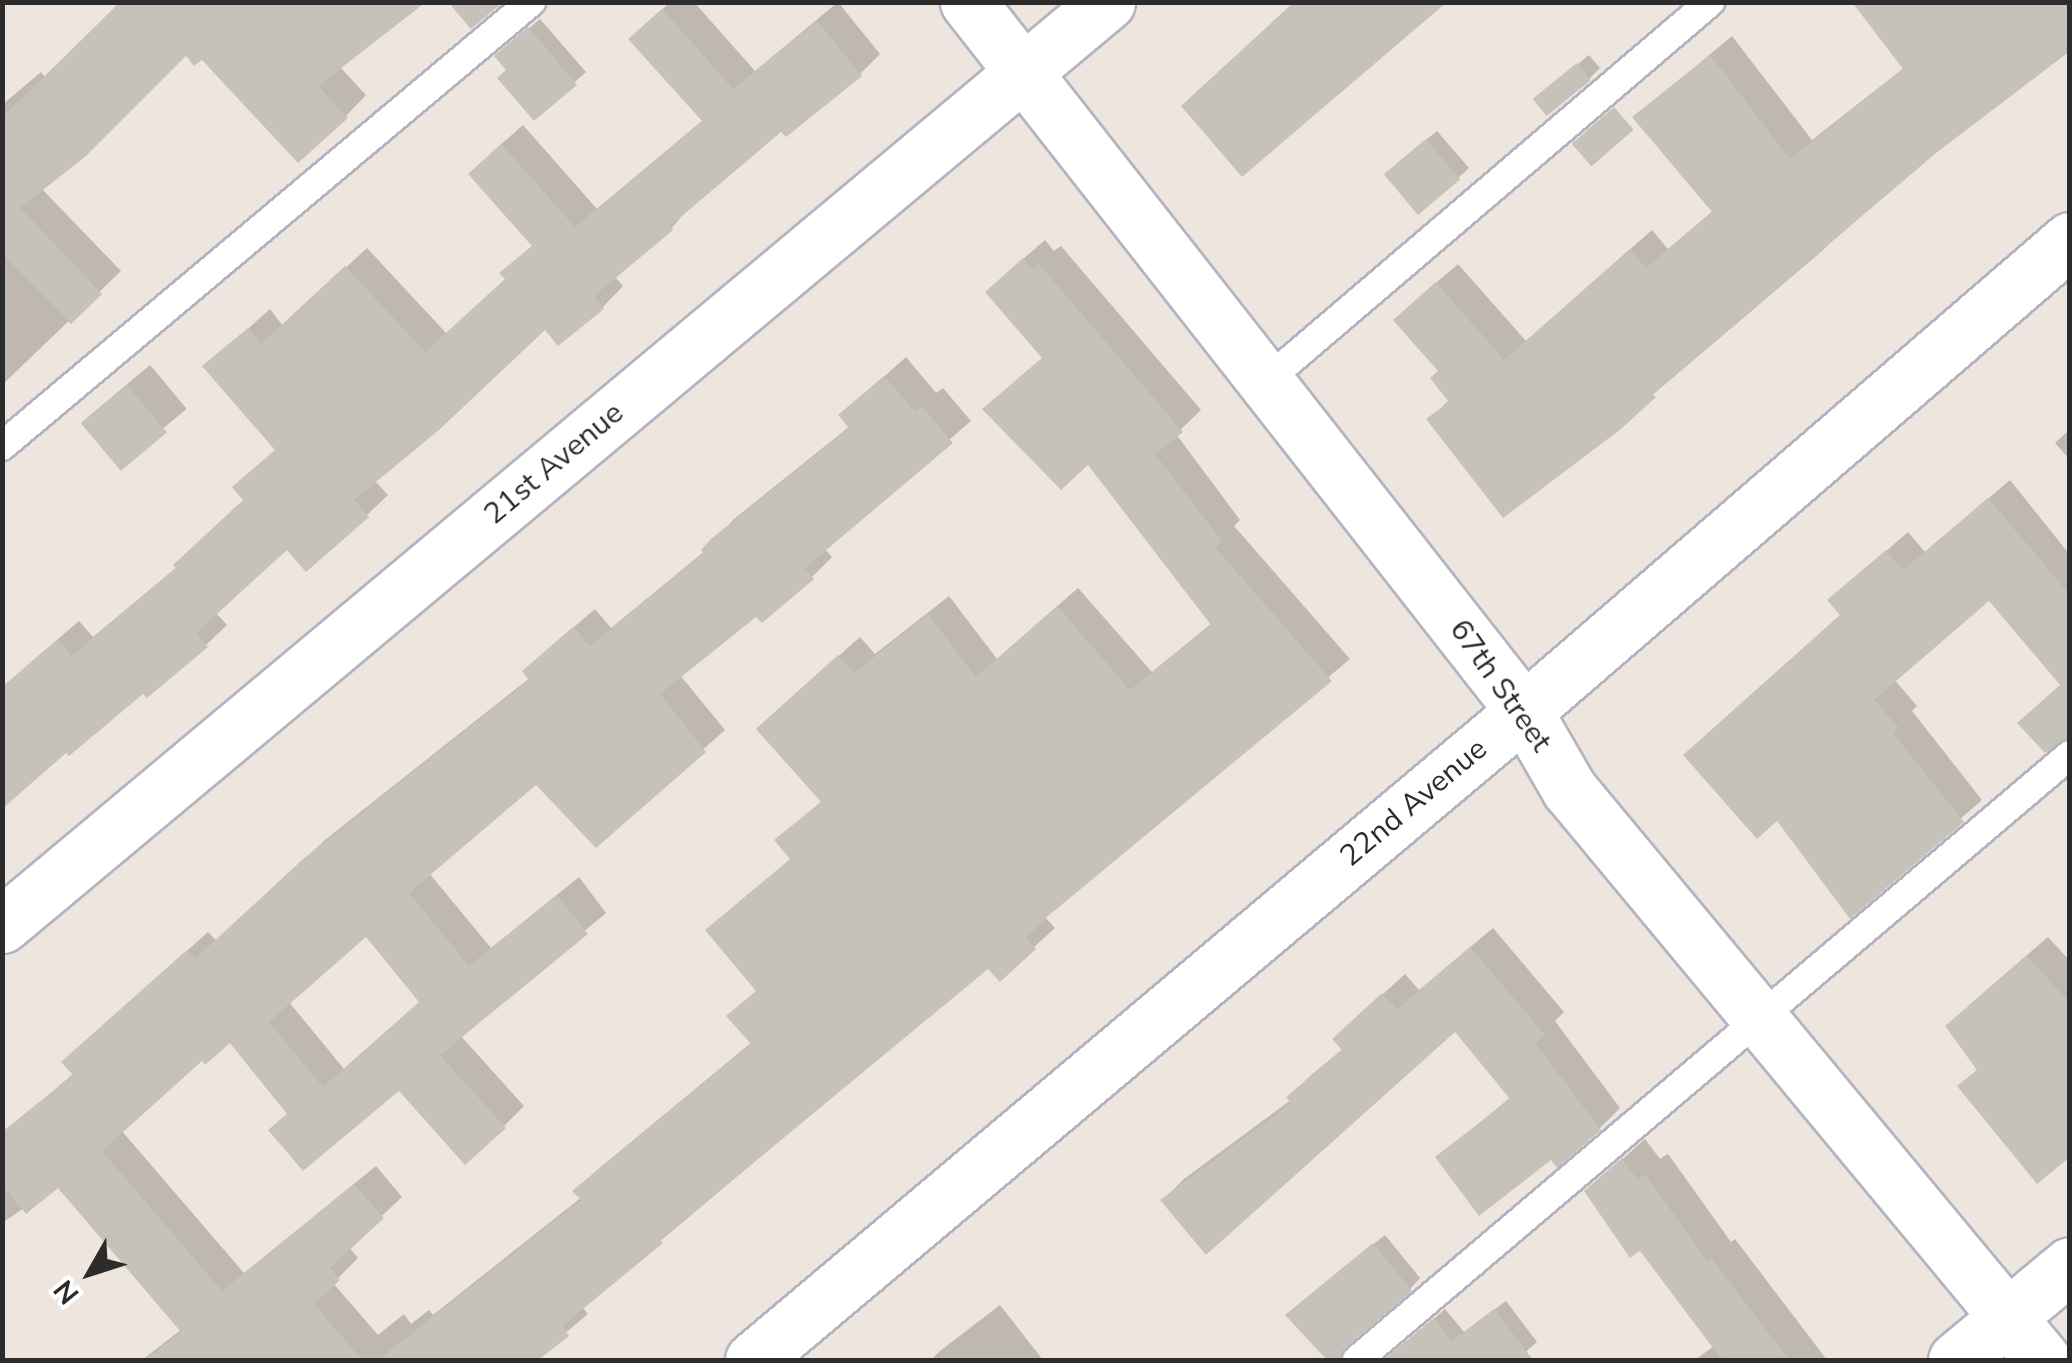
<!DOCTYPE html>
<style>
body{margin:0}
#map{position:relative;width:2072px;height:1363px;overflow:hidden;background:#eee6de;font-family:"Nunito Sans",sans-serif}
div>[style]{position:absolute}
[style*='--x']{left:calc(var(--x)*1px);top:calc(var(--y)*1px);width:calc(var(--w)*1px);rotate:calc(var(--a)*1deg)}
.shadow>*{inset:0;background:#0003;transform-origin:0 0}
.building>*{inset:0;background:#c6c1b9;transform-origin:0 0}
.roads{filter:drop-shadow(2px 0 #b2b5c0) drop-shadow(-2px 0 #b2b5c0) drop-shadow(0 2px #b2b5c0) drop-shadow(0 -2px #b2b5c0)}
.service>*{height:28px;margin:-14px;padding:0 14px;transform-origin:14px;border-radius:14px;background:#fff}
.minor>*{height:55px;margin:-27.5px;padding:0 27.5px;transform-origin:27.5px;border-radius:27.5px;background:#fff}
.tertiary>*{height:55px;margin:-27.5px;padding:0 27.5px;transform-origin:27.5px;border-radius:27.5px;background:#fff}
span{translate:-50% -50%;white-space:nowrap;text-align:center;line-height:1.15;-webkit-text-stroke:8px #fff;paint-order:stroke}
.street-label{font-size:30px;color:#2c2c2c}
.frame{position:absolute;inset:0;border:5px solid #2c2c2c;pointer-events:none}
.north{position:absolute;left:40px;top:1223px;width:100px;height:100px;-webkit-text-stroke:8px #fff;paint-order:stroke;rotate:231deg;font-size:28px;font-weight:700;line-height:40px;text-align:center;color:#2c2c2c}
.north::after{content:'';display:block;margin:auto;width:35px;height:45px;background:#2c2c2c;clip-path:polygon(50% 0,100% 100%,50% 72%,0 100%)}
</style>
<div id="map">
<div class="shadow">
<div style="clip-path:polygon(670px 2px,694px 2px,755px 71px,838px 2px,880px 54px,860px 74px,781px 128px,690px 206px,671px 229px,614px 276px,623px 286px,603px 307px,559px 342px,545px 326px,374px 480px,388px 495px,367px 515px,288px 547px,215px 612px,227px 625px,206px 645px,67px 749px,30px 663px,79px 621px,93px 637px,177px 567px,246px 500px,277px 449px,206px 366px,270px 309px,283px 326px,367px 248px,447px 334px,507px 279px,503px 273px,534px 244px,491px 153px,523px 125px,597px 209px,704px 119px,652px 19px)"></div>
<div style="clip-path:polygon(2070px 2px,1822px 251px,1617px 425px,1430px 419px,1450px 399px,1417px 299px,1458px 264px,1526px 341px,1652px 230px,1668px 249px,1714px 210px,1635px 117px,1732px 36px,1812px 140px,1905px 67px)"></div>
<div style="clip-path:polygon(119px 7px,340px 67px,366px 95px,346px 116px,186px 53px,41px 188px,121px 271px,2px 385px,2px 105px,41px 72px,46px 78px)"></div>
<div style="clip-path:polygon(540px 19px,586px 72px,535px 118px,509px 69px,508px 46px)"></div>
<div style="clip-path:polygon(1589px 55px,1600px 68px,1590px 78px,1547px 89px)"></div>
<div style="clip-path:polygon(1437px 131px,1469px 168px,1458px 178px,1397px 163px)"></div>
<div style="clip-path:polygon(evenodd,1045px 240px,1054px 251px,1061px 246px,1201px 410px,1176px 434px,1240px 520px,1234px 526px,1350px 659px,1044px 916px,1055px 928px,1000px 978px,988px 965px,582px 1307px,588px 1314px,533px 1360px,142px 1360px,182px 1329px,58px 1185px,2px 1223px,2px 1152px,8px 1130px,74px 1073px,85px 1042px,208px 932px,217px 941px,325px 840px,531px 677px,546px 651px,595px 609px,611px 628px,705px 551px,734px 519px,850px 426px,841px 415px,906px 357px,936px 393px,943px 388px,971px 421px,824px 548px,832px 557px,812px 577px,756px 613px,680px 675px,725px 730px,596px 844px,536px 781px,429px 873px,491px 948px,579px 877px,606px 913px,460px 1035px,524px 1106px,504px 1126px,400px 1088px,290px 1112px,231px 1040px,202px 1058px,121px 1130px,244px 1273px,376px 1166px,402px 1197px,349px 1247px,358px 1258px,333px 1283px,378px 1335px,404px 1314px,411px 1324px,429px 1310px,433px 1315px,582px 1197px,576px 1191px,596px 1171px,752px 1042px,730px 1016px,758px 989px,708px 931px,792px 858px,778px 840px,823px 800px,779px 709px,860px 637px,875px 654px,949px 596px,997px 659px,1078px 588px,1152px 672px,1212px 623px,1044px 357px,1008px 272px,1045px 240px,366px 934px,421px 1001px,344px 1069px,289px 1002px,366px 934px)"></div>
<div style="left:150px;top:365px;width:57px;height:89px;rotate:50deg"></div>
<div style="clip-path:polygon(2070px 429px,2070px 460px,2055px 443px)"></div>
<div style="clip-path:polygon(2010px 480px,2070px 555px,2070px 733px,2062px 685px,1990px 598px,1894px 679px,1917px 706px,1912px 711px,1982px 800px,1850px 915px,1842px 614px,1830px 600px,1908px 532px,1925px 552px)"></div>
<div style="clip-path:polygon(1493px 928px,1564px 1012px,1555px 1021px,1620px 1108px,1599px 1129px,1552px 1157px,1439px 1157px,1512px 1096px,1455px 1029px,1163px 1200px,1184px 1179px,1291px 1100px,1289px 1097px,1310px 1076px,1344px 1048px,1357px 1018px,1405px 974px,1419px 990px)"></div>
<div style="clip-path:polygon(2048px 937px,2070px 961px,2070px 1154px,1960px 1086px,1979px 1068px,1968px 1006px)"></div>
<div style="clip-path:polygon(1645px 1139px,1660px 1159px,1668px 1154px,1731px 1242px,1735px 1239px,1827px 1360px,1695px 1360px,1714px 1346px,1641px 1248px,1587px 1191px)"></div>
<div style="clip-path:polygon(1385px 1235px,1420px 1278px,1410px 1289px,1299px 1304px)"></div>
<div style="clip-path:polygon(1506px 1301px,1537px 1342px,1516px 1360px,1395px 1360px,1392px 1356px,1445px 1309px,1464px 1332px)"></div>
<div style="clip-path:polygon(1000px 1305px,1043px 1360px,931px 1360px,940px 1351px)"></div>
</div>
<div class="building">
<div style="clip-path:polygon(120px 2px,426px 2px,318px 86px,348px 118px,298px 163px,202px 60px,194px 66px,186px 56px,86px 156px,20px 208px,102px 294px,71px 324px,2px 253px,2px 118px)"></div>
<div style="clip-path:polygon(448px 2px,503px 2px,471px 29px)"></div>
<div style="clip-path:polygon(1294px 2px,1447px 2px,1242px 177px,1181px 106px)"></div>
<div style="clip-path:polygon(1852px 2px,2070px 2px,2070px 51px,1936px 153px,1653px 394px,1656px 397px,1621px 429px,1503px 518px,1426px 419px,1449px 402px,1430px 378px,1438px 371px,1393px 320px,1436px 282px,1504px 360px,1630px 249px,1646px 268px,1712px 212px,1632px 117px,1710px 55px,1790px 159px,1903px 69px)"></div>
<div style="clip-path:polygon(662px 9px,733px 89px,817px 21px,862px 76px,786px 137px,781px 132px,670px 226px,673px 230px,594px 296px,604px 309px,558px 346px,545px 330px,439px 430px,354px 500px,369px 517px,306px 572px,287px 550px,196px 633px,208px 647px,147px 698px,143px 694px,69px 756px,66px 753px,2px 809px,2px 687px,58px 639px,72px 656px,176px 568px,173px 565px,243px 500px,232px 487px,275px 450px,202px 366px,248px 328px,261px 344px,345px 266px,425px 352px,505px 279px,499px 273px,532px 246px,468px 174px,501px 144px,575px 227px,702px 121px,628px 39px)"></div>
<div style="clip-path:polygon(528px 27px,577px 85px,534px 121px,497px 78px,506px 70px,494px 56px)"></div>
<div style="left:1577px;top:63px;width:22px;height:57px;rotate:51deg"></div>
<div style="left:1614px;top:107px;width:30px;height:56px;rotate:49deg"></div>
<div style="left:1426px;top:139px;width:53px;height:55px;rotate:50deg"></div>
<div style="clip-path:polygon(1023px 258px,1033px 269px,1039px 264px,1183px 432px,1155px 454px,1222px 541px,1215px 547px,1332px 681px,1048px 916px,1026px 938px,1036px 949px,1000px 982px,988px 969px,660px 1240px,663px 1243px,562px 1326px,569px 1336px,538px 1360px,378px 1360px,581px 1200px,572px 1191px,751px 1044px,726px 1016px,756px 991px,705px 930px,790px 859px,774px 840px,821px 802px,756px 729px,838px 655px,854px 673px,928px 614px,976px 677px,1057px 606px,1130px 690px,1211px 625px,1088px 465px,1061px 490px,982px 409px,1042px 358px,985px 292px)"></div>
<div style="clip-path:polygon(evenodd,884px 376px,915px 412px,921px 406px,953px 443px,805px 568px,814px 579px,762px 623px,756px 617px,660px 694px,706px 752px,596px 848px,536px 785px,409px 893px,469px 966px,557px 895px,588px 934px,440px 1055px,506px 1128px,465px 1165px,399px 1091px,303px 1171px,268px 1130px,287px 1114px,230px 1043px,205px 1065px,202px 1061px,102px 1151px,222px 1291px,354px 1184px,384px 1218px,330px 1268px,340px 1280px,314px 1304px,362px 1360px,144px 1360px,181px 1332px,58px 1188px,26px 1214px,2px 1185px,2px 1132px,73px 1075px,61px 1062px,187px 950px,195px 959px,302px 860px,529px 680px,522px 671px,573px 627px,590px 646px,704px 553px,701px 550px,711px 539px,849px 428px,838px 415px,884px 376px,366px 937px,419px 1002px,323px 1087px,269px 1022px,366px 937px)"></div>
<div style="left:127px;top:385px;width:62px;height:60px;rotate:50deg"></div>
<div style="clip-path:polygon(1988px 498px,2070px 595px,2070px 738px,2045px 753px,2017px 723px,2060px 685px,1989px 601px,1874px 700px,1899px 728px,1893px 733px,1964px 822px,1850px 919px,1777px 821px,1757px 839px,1683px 755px,1840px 615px,1827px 600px,1886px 550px,1903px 570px)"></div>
<div style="clip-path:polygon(1470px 947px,1545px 1035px,1535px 1043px,1601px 1130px,1557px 1168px,1551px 1160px,1479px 1216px,1435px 1157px,1510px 1099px,1455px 1032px,1206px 1255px,1160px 1200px,1291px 1103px,1286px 1097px,1342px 1050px,1332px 1039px,1382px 993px,1397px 1009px)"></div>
<div style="clip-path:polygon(2027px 956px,2070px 1003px,2070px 1157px,2037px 1184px,1957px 1086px,1977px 1070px,1945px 1026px)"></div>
<div style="clip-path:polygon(1622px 1158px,1637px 1179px,1645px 1174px,1708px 1262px,1712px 1259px,1789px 1360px,1722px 1360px,1640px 1251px,1630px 1258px,1584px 1191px)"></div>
<div style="clip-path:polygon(1373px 1243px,1412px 1291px,1346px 1347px,1340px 1360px,1327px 1360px,1285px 1315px)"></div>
<div style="clip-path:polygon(1494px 1309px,1533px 1360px,1383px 1360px,1434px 1318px,1452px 1341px)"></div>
</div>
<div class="roads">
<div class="service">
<div style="--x:1266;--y:381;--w:584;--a:-40.48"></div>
<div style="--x:2;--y:446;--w:691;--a:-40.01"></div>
<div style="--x:1357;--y:1360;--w:935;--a:-40.32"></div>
</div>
<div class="minor">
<div style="--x:968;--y:2;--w:901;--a:51.9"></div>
<div style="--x:1524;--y:711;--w:90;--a:60"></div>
<div style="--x:1569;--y:789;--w:742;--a:50.3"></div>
<div style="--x:2;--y:925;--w:1440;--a:-39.87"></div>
<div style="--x:1956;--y:1360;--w:148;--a:-39.8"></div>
</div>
<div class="tertiary">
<div style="--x:753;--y:1360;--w:1008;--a:-40.09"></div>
<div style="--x:1524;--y:711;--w:721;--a:-40.78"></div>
</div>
</div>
<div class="street-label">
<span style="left:554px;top:464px;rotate:-40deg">21st Avenue</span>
<span style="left:1500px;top:686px;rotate:55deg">67th Street</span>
<span style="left:1414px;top:803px;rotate:-40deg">22nd Avenue</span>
</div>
<div class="frame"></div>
<div class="north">N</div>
</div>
